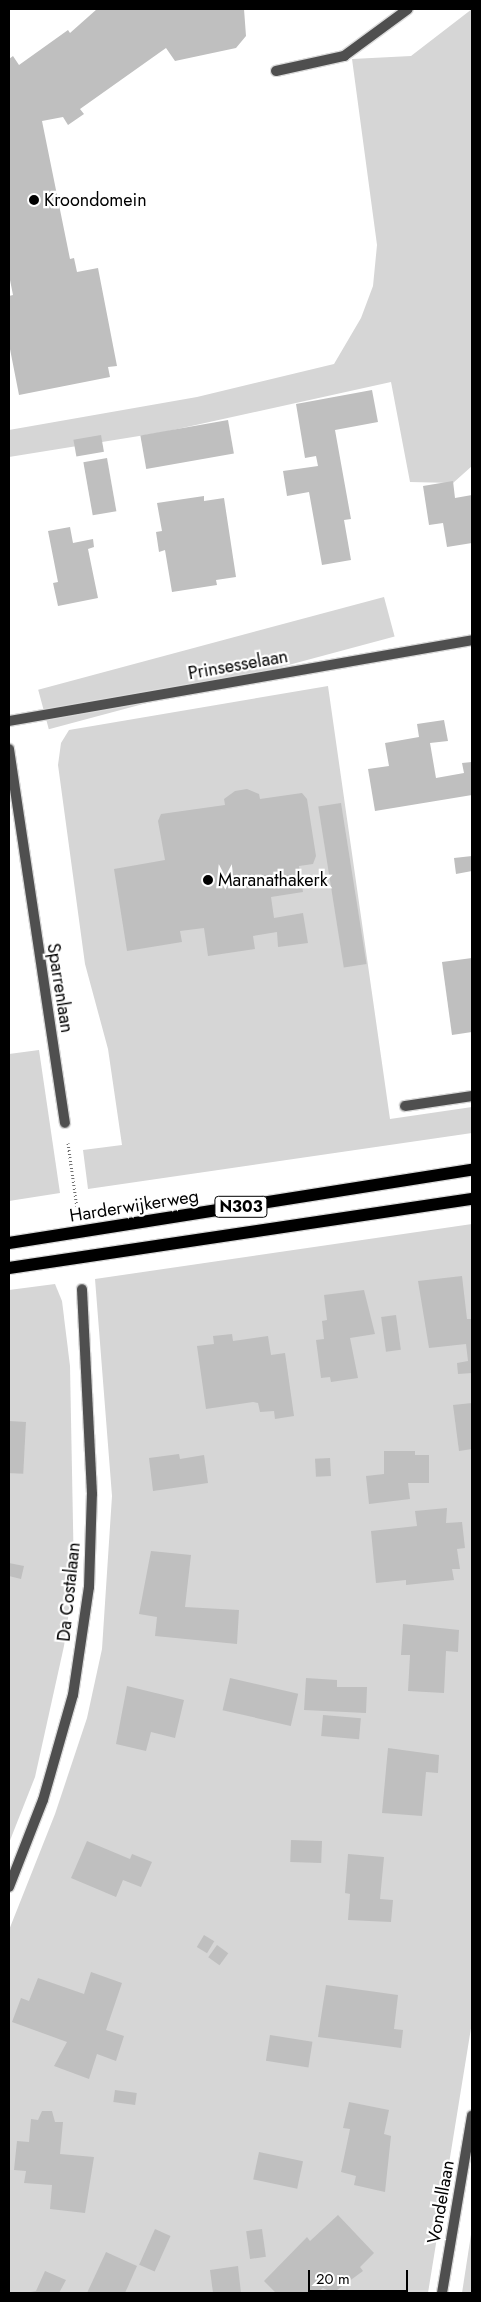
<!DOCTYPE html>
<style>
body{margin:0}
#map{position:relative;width:481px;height:2302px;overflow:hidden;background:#fff;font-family:Jost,sans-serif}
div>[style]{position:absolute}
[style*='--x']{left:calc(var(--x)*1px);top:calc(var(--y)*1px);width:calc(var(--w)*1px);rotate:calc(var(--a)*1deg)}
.green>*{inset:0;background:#d6d6d6;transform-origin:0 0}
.building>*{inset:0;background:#bfbfbf;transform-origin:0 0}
.path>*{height:3px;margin-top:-1.5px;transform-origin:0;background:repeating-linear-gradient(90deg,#717171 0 1px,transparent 0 3.5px)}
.roads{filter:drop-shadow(1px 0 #dbdbdb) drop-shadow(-1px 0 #dbdbdb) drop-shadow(0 1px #dbdbdb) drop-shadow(0 -1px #dbdbdb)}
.service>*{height:10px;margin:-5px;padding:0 5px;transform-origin:5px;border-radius:5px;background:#4f4f4f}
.minor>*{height:10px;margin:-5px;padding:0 5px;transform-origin:5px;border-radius:5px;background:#4f4f4f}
.primary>*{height:12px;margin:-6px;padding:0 6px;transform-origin:6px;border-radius:6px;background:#000}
.dots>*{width:14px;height:14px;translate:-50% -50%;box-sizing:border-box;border:2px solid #fff;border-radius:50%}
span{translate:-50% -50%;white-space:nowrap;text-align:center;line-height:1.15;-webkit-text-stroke:4.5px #fff;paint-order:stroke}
.shield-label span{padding:1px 4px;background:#fff;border:1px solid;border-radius:4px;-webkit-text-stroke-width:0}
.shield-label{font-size:16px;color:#000;font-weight:700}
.poi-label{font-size:18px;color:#000}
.left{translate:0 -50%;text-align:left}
.street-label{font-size:18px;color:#000}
.frame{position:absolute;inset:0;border:10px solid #000;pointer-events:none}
.scale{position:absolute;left:308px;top:2270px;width:100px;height:22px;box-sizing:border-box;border:2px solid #000;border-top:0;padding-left:6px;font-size:15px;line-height:18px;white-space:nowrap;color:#000;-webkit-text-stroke:4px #fff;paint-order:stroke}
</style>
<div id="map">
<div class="green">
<div style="clip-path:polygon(472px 9px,472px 466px,453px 483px,410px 482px,391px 382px,164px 432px,9px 457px,9px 430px,197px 397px,334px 364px,361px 318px,373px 286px,377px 245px,352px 59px,411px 56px)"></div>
<div style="left:384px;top:597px;width:41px;height:358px;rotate:75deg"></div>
<div style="clip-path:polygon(328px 686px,390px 1119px,472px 1107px,472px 1133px,88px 1189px,83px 1150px,122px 1145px,108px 1049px,85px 964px,58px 765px,61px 743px,69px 730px)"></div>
<div style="clip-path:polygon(39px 1050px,60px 1193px,9px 1201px,9px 1054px)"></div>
<div style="clip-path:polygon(472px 1224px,472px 2022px,428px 2293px,9px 2293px,9px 1930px,55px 1814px,87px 1718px,102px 1649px,112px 1496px,95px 1279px)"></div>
<div style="clip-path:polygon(55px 1284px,62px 1301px,70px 1366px,74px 1577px,64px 1646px,35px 1777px,9px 1843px,9px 1290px)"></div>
<div style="clip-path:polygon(472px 2228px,472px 2293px,462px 2293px)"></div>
</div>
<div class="building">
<div style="clip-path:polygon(97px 9px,244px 9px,246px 36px,236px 48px,175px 61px,166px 48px,80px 109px,84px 114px,68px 125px,63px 117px,42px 121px,70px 259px,74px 258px,77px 272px,98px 268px,117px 366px,108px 367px,110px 377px,19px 395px,9px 344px,9px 296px,13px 295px,9px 275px,9px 59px,13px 56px,19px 65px,68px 30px,70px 33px)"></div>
<div style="clip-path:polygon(372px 390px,378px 422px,335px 430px,351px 519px,344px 520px,351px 560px,322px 565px,309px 492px,287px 496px,283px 471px,318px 466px,316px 456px,305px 458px,296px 404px)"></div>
<div style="left:228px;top:420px;width:34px;height:89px;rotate:80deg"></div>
<div style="left:101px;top:435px;width:17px;height:28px;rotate:80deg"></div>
<div style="left:107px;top:458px;width:54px;height:24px;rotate:80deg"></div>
<div style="clip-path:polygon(453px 481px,455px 498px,472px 495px,472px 543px,447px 547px,443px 523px,429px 525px,423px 486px)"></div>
<div style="clip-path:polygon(204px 496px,204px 501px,224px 498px,236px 577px,216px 580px,217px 585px,172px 592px,165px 550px,159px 552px,156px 532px,162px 531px,157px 503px)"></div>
<div style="clip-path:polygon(70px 527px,73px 543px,93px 539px,94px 547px,88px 549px,98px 598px,58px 606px,53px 583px,58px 582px,48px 531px)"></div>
<div style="clip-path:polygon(444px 720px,448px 741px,430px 743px,436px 778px,464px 773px,462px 763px,472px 762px,472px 795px,375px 811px,368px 769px,389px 766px,385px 743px,419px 737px,417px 724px)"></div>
<div style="clip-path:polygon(247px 789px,259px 794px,260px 799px,302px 793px,307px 799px,316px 856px,313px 864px,299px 866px,303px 892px,271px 897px,274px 918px,303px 913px,308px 943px,278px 947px,277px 932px,253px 936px,255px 949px,208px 956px,204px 928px,180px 931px,182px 942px,127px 951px,114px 869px,165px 860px,158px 821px,161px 814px,225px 805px,224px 799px,235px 791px)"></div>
<div style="left:341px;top:803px;width:163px;height:23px;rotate:81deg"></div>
<div style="clip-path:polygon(472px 856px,472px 871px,456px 874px,454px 858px)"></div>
<div style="clip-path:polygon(472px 958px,472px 1032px,452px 1035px,442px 962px)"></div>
<div style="clip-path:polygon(462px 1276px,467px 1319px,472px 1319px,472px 1373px,458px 1374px,457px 1363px,468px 1361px,466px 1344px,429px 1348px,418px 1281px)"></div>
<div style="clip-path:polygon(364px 1290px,375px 1334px,350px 1338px,358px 1378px,331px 1382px,330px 1377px,321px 1378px,316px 1340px,324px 1339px,322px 1321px,327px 1320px,324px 1295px)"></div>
<div style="left:396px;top:1315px;width:35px;height:15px;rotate:82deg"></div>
<div style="clip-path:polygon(232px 1334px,233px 1341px,268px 1336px,271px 1355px,285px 1353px,294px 1416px,275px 1419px,274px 1411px,260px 1412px,258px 1403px,253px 1402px,206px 1409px,197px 1346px,214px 1344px,213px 1336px)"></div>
<div style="clip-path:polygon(472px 1403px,472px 1449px,459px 1451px,453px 1405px)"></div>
<div style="left:9px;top:1421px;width:17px;height:52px;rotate:3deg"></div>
<div style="clip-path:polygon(384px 1451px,415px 1451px,415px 1455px,429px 1455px,429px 1483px,408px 1483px,410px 1499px,369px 1504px,366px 1476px,384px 1474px)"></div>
<div style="clip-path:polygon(179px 1454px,180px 1459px,204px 1455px,208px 1483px,153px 1491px,149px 1458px)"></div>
<div style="left:330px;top:1458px;width:18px;height:15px;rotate:87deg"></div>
<div style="clip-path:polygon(447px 1508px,446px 1523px,462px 1522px,465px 1548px,457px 1549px,460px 1569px,452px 1569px,454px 1580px,406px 1585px,406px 1580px,376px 1583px,371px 1531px,417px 1526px,415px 1511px)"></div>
<div style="clip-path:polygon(151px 1551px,191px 1555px,185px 1607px,239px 1610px,237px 1644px,155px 1636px,157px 1617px,139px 1614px)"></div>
<div style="clip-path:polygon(9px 1563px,24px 1566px,21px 1579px,9px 1576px)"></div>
<div style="clip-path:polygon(403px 1624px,459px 1630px,458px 1652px,446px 1651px,444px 1693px,408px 1691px,410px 1655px,401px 1655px)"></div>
<div style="left:230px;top:1678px;width:70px;height:33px;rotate:13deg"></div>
<div style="clip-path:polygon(306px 1678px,337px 1680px,337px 1687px,367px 1687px,366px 1713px,304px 1710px)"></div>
<div style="clip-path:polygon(127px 1686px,184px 1700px,175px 1738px,151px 1732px,146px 1751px,116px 1744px)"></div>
<div style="left:323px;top:1715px;width:38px;height:21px;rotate:5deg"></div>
<div style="clip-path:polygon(388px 1748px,439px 1755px,438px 1773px,426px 1772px,422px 1816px,382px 1813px)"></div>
<div style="left:291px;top:1840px;width:31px;height:22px;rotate:2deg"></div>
<div style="clip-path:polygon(87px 1841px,130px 1859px,132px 1854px,152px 1862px,141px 1887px,123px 1880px,116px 1897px,71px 1878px)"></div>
<div style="clip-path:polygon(348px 1854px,384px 1857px,380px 1899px,393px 1900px,391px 1922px,348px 1920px,350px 1894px,345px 1893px)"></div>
<div style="left:204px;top:1935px;width:12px;height:14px;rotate:31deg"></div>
<div style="left:217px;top:1945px;width:14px;height:15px;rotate:36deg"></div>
<div style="clip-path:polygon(91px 1972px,122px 1983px,106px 2030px,124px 2036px,116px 2061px,97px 2054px,89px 2079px,54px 2066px,67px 2042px,12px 2022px,21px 1998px,29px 2001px,38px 1978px,84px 1994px)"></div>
<div style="clip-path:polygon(326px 1985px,398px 1995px,394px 2029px,403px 2030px,401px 2048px,318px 2037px)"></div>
<div style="left:270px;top:2035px;width:43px;height:26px;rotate:9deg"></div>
<div style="left:115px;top:2090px;width:22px;height:12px;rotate:8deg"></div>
<div style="clip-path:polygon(349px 2102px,389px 2110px,384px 2134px,391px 2136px,385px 2192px,354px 2185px,356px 2176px,341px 2172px,350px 2129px,343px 2128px)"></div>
<div style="clip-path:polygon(42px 2111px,52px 2111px,55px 2122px,63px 2122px,60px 2154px,94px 2157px,85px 2213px,50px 2209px,52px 2185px,24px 2183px,26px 2171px,14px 2170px,17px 2141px,29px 2142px,31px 2119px,38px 2120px)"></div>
<div style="left:259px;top:2152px;width:45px;height:28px;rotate:12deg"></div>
<div style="clip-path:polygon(338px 2215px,374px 2253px,360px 2267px,363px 2271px,333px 2293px,323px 2288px,317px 2293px,276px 2293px,264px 2281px,307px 2237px,310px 2241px)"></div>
<div style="left:155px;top:2229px;width:17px;height:39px;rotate:24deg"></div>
<div style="left:262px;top:2229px;width:28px;height:16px;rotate:82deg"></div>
<div style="clip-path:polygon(106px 2252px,137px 2266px,125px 2293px,87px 2293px)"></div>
<div style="clip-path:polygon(238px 2266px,241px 2293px,213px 2293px,210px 2270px)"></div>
<div style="clip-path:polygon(45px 2271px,66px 2280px,59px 2293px,25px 2293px,36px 2291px)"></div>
</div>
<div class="path">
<div style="--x:68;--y:1143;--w:66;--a:82.1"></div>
</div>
<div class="roads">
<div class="service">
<div style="--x:405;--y:1106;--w:68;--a:-8.5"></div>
</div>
<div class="minor">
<div style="--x:276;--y:71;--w:70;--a:-12.4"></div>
<div style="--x:344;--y:56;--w:79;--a:-36.3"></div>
<div style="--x:9;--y:721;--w:470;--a:-9.9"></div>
<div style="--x:9;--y:749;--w:378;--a:81.5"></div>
<div style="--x:9;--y:1887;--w:93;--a:-68.7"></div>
<div style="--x:43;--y:1800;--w:109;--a:-74.1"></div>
<div style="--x:73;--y:1695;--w:109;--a:-81.6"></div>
<div style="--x:89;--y:1587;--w:93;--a:-88.2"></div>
<div style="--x:92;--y:1494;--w:205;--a:-92.8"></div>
<div style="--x:442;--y:2293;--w:180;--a:-80.4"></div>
</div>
<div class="primary">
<div style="--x:9;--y:1243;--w:469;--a:-9"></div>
<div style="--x:9;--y:1268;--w:468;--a:-8.5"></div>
</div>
</div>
<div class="dots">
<div style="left:34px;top:200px;background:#000"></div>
<div style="left:208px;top:880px;background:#000"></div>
</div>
<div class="shield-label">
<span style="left:241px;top:1207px">N303</span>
</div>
<div class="poi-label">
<span class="left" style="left:44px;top:200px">Kroondomein</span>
<span class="left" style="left:218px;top:880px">Maranathakerk</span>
</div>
<div class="street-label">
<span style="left:238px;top:665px;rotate:-10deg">Prinsesselaan</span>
<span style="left:60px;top:988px;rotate:81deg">Sparrenlaan</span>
<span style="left:134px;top:1206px;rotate:-9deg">Harderwijkerweg</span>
<span style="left:69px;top:1592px;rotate:-84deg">Da Costalaan</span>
<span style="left:441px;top:2202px;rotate:-80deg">Vondellaan</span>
</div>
<div class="frame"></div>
<div class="scale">20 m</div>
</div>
